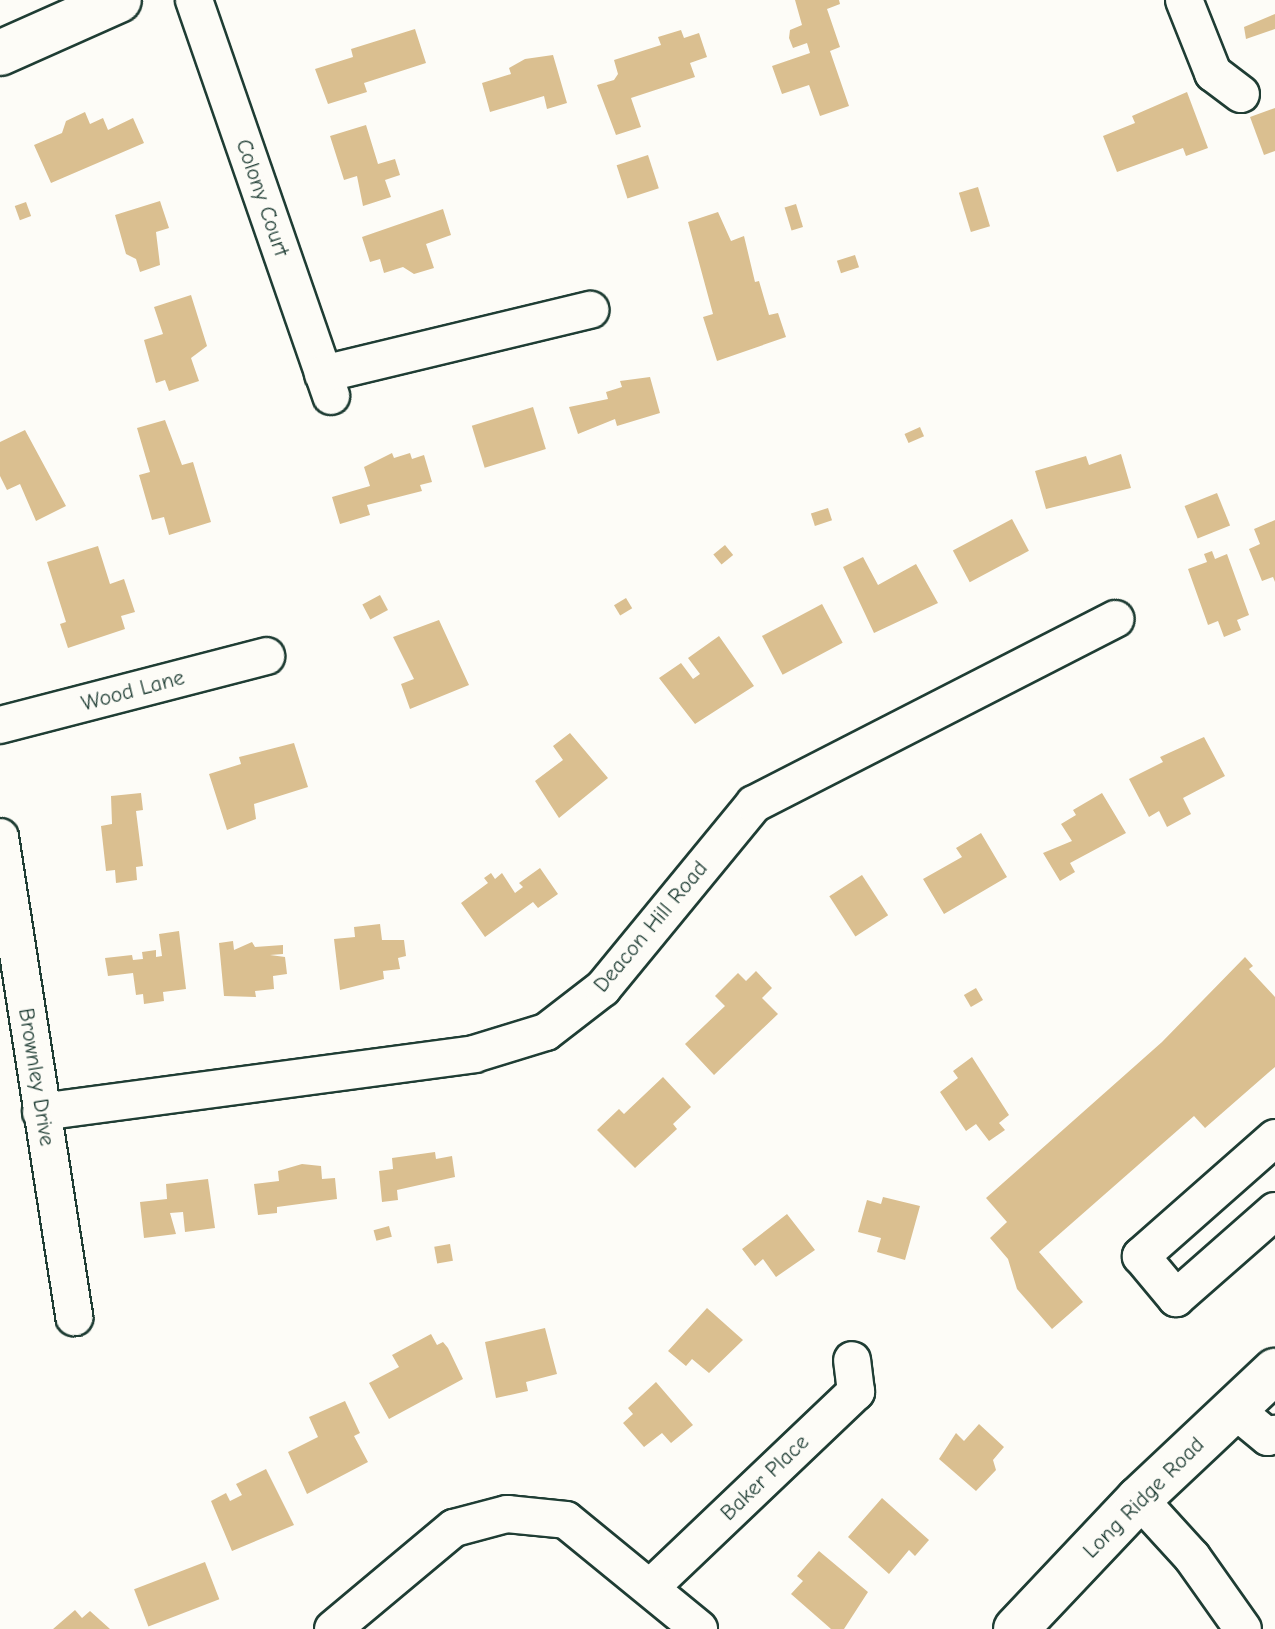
<!DOCTYPE html>
<style>
body{margin:0}
#map{position:relative;width:1275px;height:1629px;overflow:hidden;background:#fdfcf7;font-family:"Comic Neue",sans-serif}
div>[style]{position:absolute}
[style*='--x']{left:calc(var(--x)*1px);top:calc(var(--y)*1px);width:calc(var(--w)*1px);rotate:calc(var(--a)*1deg)}
.building>*{inset:0;background:#dabf90;transform-origin:0 0}
.roads{filter:drop-shadow(2px 0 #1f3d34) drop-shadow(-2px 0 #1f3d34) drop-shadow(0 2px #1f3d34) drop-shadow(0 -2px #1f3d34)}
.minor>*{height:36px;margin:-18px;padding:0 18px;transform-origin:18px;border-radius:18px;background:#fdfcf7}
.major>*{height:44px;margin:-22px;padding:0 22px;transform-origin:22px;border-radius:22px;background:#fdfcf7}
span{translate:-50% -50%;white-space:nowrap;text-align:center;line-height:1.15;-webkit-text-stroke:8px #fdfcf7;paint-order:stroke}
.street-label{font-size:22px;color:#1f3d34}
</style>
<div id="map">
<div class="building">
<div style="clip-path:polygon(795px 0,839px 0,840px 4px,827px 9px,840px 47px,830px 51px,849px 106px,820px 116px,809px 85px,782px 94px,772px 66px,810px 53px,807px 43px,793px 48px,789px 38px,790px 30px,802px 25px)"></div>
<div style="clip-path:polygon(1275px 14px,1275px 29px,1246px 39px,1244px 27px)"></div>
<div style="clip-path:polygon(415px 29px,426px 63px,364px 83px,367px 92px,328px 104px,315px 69px,353px 57px,351px 49px)"></div>
<div style="clip-path:polygon(681px 30px,684px 38px,699px 33px,707px 57px,690px 63px,695px 77px,631px 98px,641px 127px,616px 135px,597px 85px,614px 80px,618px 74px,614px 60px,661px 45px,658px 37px)"></div>
<div style="clip-path:polygon(553px 55px,567px 103px,547px 109px,544px 96px,490px 112px,482px 83px,511px 74px,509px 68px,525px 59px)"></div>
<div style="clip-path:polygon(1187px 92px,1208px 148px,1186px 156px,1183px 148px,1117px 172px,1103px 136px,1135px 123px,1132px 116px)"></div>
<div style="clip-path:polygon(1275px 108px,1275px 151px,1264px 155px,1250px 117px)"></div>
<div style="clip-path:polygon(85px 112px,90px 124px,103px 118px,108px 130px,133px 118px,144px 143px,51px 183px,34px 145px,62px 133px,66px 121px)"></div>
<div style="clip-path:polygon(366px 125px,378px 164px,395px 159px,400px 175px,385px 180px,391px 197px,363px 206px,357px 176px,344px 180px,330px 136px)"></div>
<div style="left:648px;top:155px;width:35px;height:33px;rotate:72deg"></div>
<div style="left:978px;top:187px;width:41px;height:20px;rotate:73deg"></div>
<div style="clip-path:polygon(160px 201px,169px 228px,156px 232px,160px 265px,140px 272px,136px 259px,126px 254px,115px 215px)"></div>
<div style="left:26px;top:202px;width:15px;height:12px;rotate:70deg"></div>
<div style="left:796px;top:204px;width:24px;height:12px;rotate:73deg"></div>
<div style="clip-path:polygon(443px 209px,451px 235px,426px 244px,434px 268px,414px 274px,403px 267px,384px 273px,380px 259px,370px 262px,362px 237px)"></div>
<div style="clip-path:polygon(718px 212px,731px 241px,744px 236px,755px 282px,759px 281px,769px 315px,778px 313px,786px 337px,717px 361px,703px 317px,713px 314px,688px 222px)"></div>
<div style="left:855px;top:255px;width:13px;height:19px;rotate:72deg"></div>
<div style="clip-path:polygon(191px 295px,207px 346px,191px 358px,199px 381px,169px 391px,165px 380px,156px 383px,144px 340px,163px 334px,154px 307px)"></div>
<div style="clip-path:polygon(650px 377px,660px 413px,617px 426px,615px 419px,578px 434px,569px 407px,608px 399px,606px 392px,622px 387px,620px 381px)"></div>
<div style="left:533px;top:407px;width:44px;height:64px;rotate:73deg"></div>
<div style="clip-path:polygon(165px 420px,182px 465px,193px 462px,211px 522px,169px 535px,164px 517px,152px 520px,139px 475px,150px 472px,137px 428px)"></div>
<div style="left:920px;top:427px;width:10px;height:17px;rotate:66deg"></div>
<div style="clip-path:polygon(25px 430px,66px 506px,36px 521px,20px 484px,7px 490px,0 476px,0 442px)"></div>
<div style="clip-path:polygon(392px 453px,394px 458px,410px 453px,412px 459px,424px 455px,432px 482px,420px 485px,422px 491px,367px 505px,370px 515px,340px 524px,332px 497px,370px 486px,364px 467px)"></div>
<div style="clip-path:polygon(1121px 454px,1131px 488px,1046px 509px,1035px 471px,1086px 456px,1089px 465px)"></div>
<div style="left:1217px;top:493px;width:35px;height:35px;rotate:68deg"></div>
<div style="left:828px;top:508px;width:13px;height:18px;rotate:72deg"></div>
<div style="left:1012px;top:519px;width:36px;height:67px;rotate:62deg"></div>
<div style="clip-path:polygon(1275px 520px,1275px 582px,1273px 577px,1262px 581px,1249px 549px,1260px 544px,1254px 529px)"></div>
<div style="left:725px;top:545px;width:13px;height:15px;rotate:51deg"></div>
<div style="clip-path:polygon(98px 546px,110px 584px,124px 579px,135px 612px,121px 616px,125px 629px,68px 648px,60px 624px,66px 622px,47px 562px)"></div>
<div style="clip-path:polygon(1212px 551px,1215px 559px,1227px 554px,1249px 615px,1237px 620px,1241px 630px,1224px 637px,1218px 621px,1208px 625px,1188px 569px,1207px 562px,1204px 554px)"></div>
<div style="clip-path:polygon(863px 557px,878px 585px,916px 564px,938px 603px,874px 633px,843px 567px)"></div>
<div style="left:380px;top:595px;width:17px;height:20px;rotate:62deg"></div>
<div style="left:626px;top:598px;width:12px;height:14px;rotate:59deg"></div>
<div style="left:822px;top:604px;width:44px;height:68px;rotate:62deg"></div>
<div style="clip-path:polygon(439px 620px,469px 685px,410px 709px,401px 684px,414px 679px,393px 637px)"></div>
<div style="clip-path:polygon(719px 636px,754px 686px,695px 724px,659px 678px,681px 663px,693px 679px,700px 674px,688px 658px)"></div>
<div style="clip-path:polygon(570px 733px,608px 778px,559px 818px,535px 781px,563px 760px,553px 746px)"></div>
<div style="clip-path:polygon(1204px 737px,1225px 776px,1183px 798px,1191px 814px,1167px 827px,1159px 811px,1149px 817px,1129px 779px,1163px 762px,1160px 757px)"></div>
<div style="clip-path:polygon(294px 743px,308px 787px,254px 804px,256px 819px,227px 830px,209px 774px,241px 764px,239px 757px)"></div>
<div style="clip-path:polygon(141px 793px,143px 810px,136px 811px,143px 866px,136px 867px,137px 880px,116px 883px,115px 870px,106px 871px,101px 826px,112px 824px,111px 796px)"></div>
<div style="clip-path:polygon(1102px 793px,1126px 833px,1070px 863px,1075px 872px,1060px 881px,1043px 853px,1072px 841px,1061px 824px,1076px 815px,1073px 810px)"></div>
<div style="clip-path:polygon(981px 833px,1007px 877px,944px 914px,923px 879px,962px 857px,956px 848px)"></div>
<div style="clip-path:polygon(540px 868px,558px 894px,538px 908px,533px 902px,485px 937px,461px 903px,488px 883px,484px 878px,491px 873px,495px 879px,502px 873px,515px 893px,523px 887px,519px 883px)"></div>
<div style="left:862px;top:875px;width:48px;height:39px;rotate:57deg"></div>
<div style="clip-path:polygon(380px 924px,382px 940px,404px 940px,406px 956px,398px 958px,400px 969px,383px 971px,384px 979px,340px 990px,334px 939px,355px 937px,354px 927px)"></div>
<div style="clip-path:polygon(179px 931px,186px 989px,163px 992px,164px 1001px,144px 1004px,143px 994px,136px 995px,133px 973px,108px 976px,105px 958px,132px 955px,133px 960px,143px 959px,142px 952px,156px 950px,156px 957px,162px 956px,159px 934px)"></div>
<div style="clip-path:polygon(233px 941px,234px 950px,252px 942px,255px 947px,283px 945px,283px 954px,270px 955px,285px 957px,287px 974px,273px 976px,274px 989px,255px 991px,256px 997px,224px 996px,219px 943px)"></div>
<div style="clip-path:polygon(1245px 957px,1253px 966px,1249px 969px,1275px 997px,1275px 1067px,1205px 1128px,1194px 1116px,1039px 1252px,1083px 1302px,1052px 1329px,1017px 1289px,1008px 1259px,990px 1238px,1007px 1222px,986px 1198px,1162px 1042px)"></div>
<div style="clip-path:polygon(756px 971px,772px 988px,762px 998px,778px 1014px,714px 1075px,685px 1044px,725px 1006px,715px 996px,738px 973px,746px 981px)"></div>
<div style="left:976px;top:988px;width:14px;height:14px;rotate:60deg"></div>
<div style="clip-path:polygon(972px 1057px,1009px 1115px,999px 1123px,1005px 1130px,989px 1141px,976px 1124px,966px 1131px,940px 1092px,958px 1078px,953px 1071px)"></div>
<div style="clip-path:polygon(663px 1077px,691px 1107px,673px 1124px,677px 1129px,635px 1168px,597px 1130px,619px 1109px,624px 1114px)"></div>
<div style="clip-path:polygon(435px 1152px,436px 1159px,452px 1156px,455px 1177px,397px 1190px,398px 1200px,382px 1202px,379px 1171px,393px 1169px,392px 1158px)"></div>
<div style="clip-path:polygon(302px 1164px,321px 1166px,322px 1179px,335px 1178px,337px 1199px,277px 1207px,277px 1213px,258px 1215px,254px 1184px,279px 1181px,278px 1171px)"></div>
<div style="clip-path:polygon(208px 1179px,215px 1228px,185px 1232px,183px 1212px,170px 1213px,176px 1234px,144px 1238px,140px 1202px,167px 1199px,166px 1184px)"></div>
<div style="clip-path:polygon(883px 1197px,920px 1206px,905px 1260px,877px 1252px,881px 1238px,858px 1232px,867px 1200px,881px 1204px)"></div>
<div style="clip-path:polygon(787px 1214px,815px 1250px,776px 1277px,763px 1259px,755px 1266px,742px 1249px)"></div>
<div style="left:389px;top:1226px;width:11px;height:16px;rotate:75deg"></div>
<div style="left:450px;top:1244px;width:17px;height:16px;rotate:80deg"></div>
<div style="clip-path:polygon(707px 1308px,743px 1340px,709px 1373px,692px 1359px,686px 1366px,668px 1351px)"></div>
<div style="clip-path:polygon(545px 1328px,557px 1374px,526px 1382px,528px 1391px,496px 1398px,485px 1342px)"></div>
<div style="clip-path:polygon(431px 1334px,437px 1345px,443px 1342px,448px 1348px,463px 1379px,389px 1419px,369px 1383px,399px 1367px,392px 1355px)"></div>
<div style="clip-path:polygon(656px 1382px,693px 1425px,671px 1443px,662px 1433px,644px 1447px,623px 1423px,633px 1414px,628px 1408px)"></div>
<div style="clip-path:polygon(345px 1401px,360px 1433px,354px 1436px,368px 1462px,307px 1494px,288px 1452px,318px 1437px,309px 1417px)"></div>
<div style="clip-path:polygon(979px 1424px,1004px 1447px,993px 1460px,996px 1470px,976px 1491px,939px 1459px,956px 1433px,964px 1441px)"></div>
<div style="clip-path:polygon(266px 1469px,294px 1525px,232px 1551px,211px 1501px,226px 1493px,230px 1501px,242px 1495px,236px 1484px)"></div>
<div style="clip-path:polygon(882px 1498px,929px 1540px,915px 1556px,909px 1550px,889px 1574px,848px 1537px)"></div>
<div style="clip-path:polygon(819px 1551px,868px 1592px,844px 1629px,831px 1629px,791px 1594px,803px 1581px,797px 1576px)"></div>
<div style="left:205px;top:1562px;width:40px;height:76px;rotate:69deg"></div>
<div style="clip-path:polygon(75px 1610px,82px 1618px,90px 1611px,110px 1629px,53px 1629px)"></div>
</div>
<div class="roads">
<div class="minor">
<div style="--x:194;--y:0;--w:419;--a:70.9"></div>
<div style="--x:1184;--y:0;--w:79;--a:68.3"></div>
<div style="--x:1213;--y:73;--w:35;--a:37"></div>
<div style="--x:323;--y:374;--w:275;--a:-13.5"></div>
<div style="--x:0;--y:725;--w:275;--a:-14.5"></div>
<div style="--x:0;--y:837;--w:486;--a:81.2"></div>
<div style="--x:41;--y:1112;--w:437;--a:-7.6"></div>
<div style="--x:474;--y:1054;--w:75;--a:-17"></div>
<div style="--x:546;--y:1032;--w:72;--a:-37.7"></div>
<div style="--x:603;--y:988;--w:238;--a:-50.6"></div>
<div style="--x:754;--y:804;--w:406;--a:-27.1"></div>
<div style="--x:1275;--y:1138;--w:179;--a:138.6"></div>
<div style="--x:1141;--y:1256;--w:55;--a:50.2"></div>
<div style="--x:1176;--y:1298;--w:132;--a:-41.3"></div>
<div style="--x:1234;--y:1409;--w:44;--a:39.5"></div>
<div style="--x:1268;--y:1437;--w:8;--a:-23"></div>
<div style="--x:1139;--y:1499;--w:79;--a:47.6"></div>
<div style="--x:1192;--y:1557;--w:88;--a:54.7"></div>
<div style="--x:652;--y:1586;--w:282;--a:-43.6"></div>
<div style="--x:856;--y:1392;--w:32;--a:-97"></div>
<div style="--x:333;--y:1629;--w:158;--a:-39.9"></div>
<div style="--x:454;--y:1528;--w:55;--a:-14.8"></div>
<div style="--x:507;--y:1514;--w:59;--a:5.8"></div>
<div style="--x:566;--y:1520;--w:172;--a:39.3"></div>
</div>
<div class="major">
<div style="--x:0;--y:53;--w:130;--a:-24"></div>
<div style="--x:1016;--y:1629;--w:179;--a:-46.6"></div>
<div style="--x:1139;--y:1499;--w:187;--a:-43.3"></div>
</div>
</div>
<div class="street-label">
<span style="left:262px;top:198px;rotate:71deg">Colony Court</span>
<span style="left:133px;top:691px;rotate:-15deg">Wood Lane</span>
<span style="left:651px;top:927px;rotate:-50deg">Deacon Hill Road</span>
<span style="left:36px;top:1077px;rotate:81deg">Brownley Drive</span>
<span style="left:765px;top:1478px;rotate:-44deg">Baker Place</span>
<span style="left:1144px;top:1498px;rotate:-45deg">Long Ridge Road</span>
</div>
</div>
